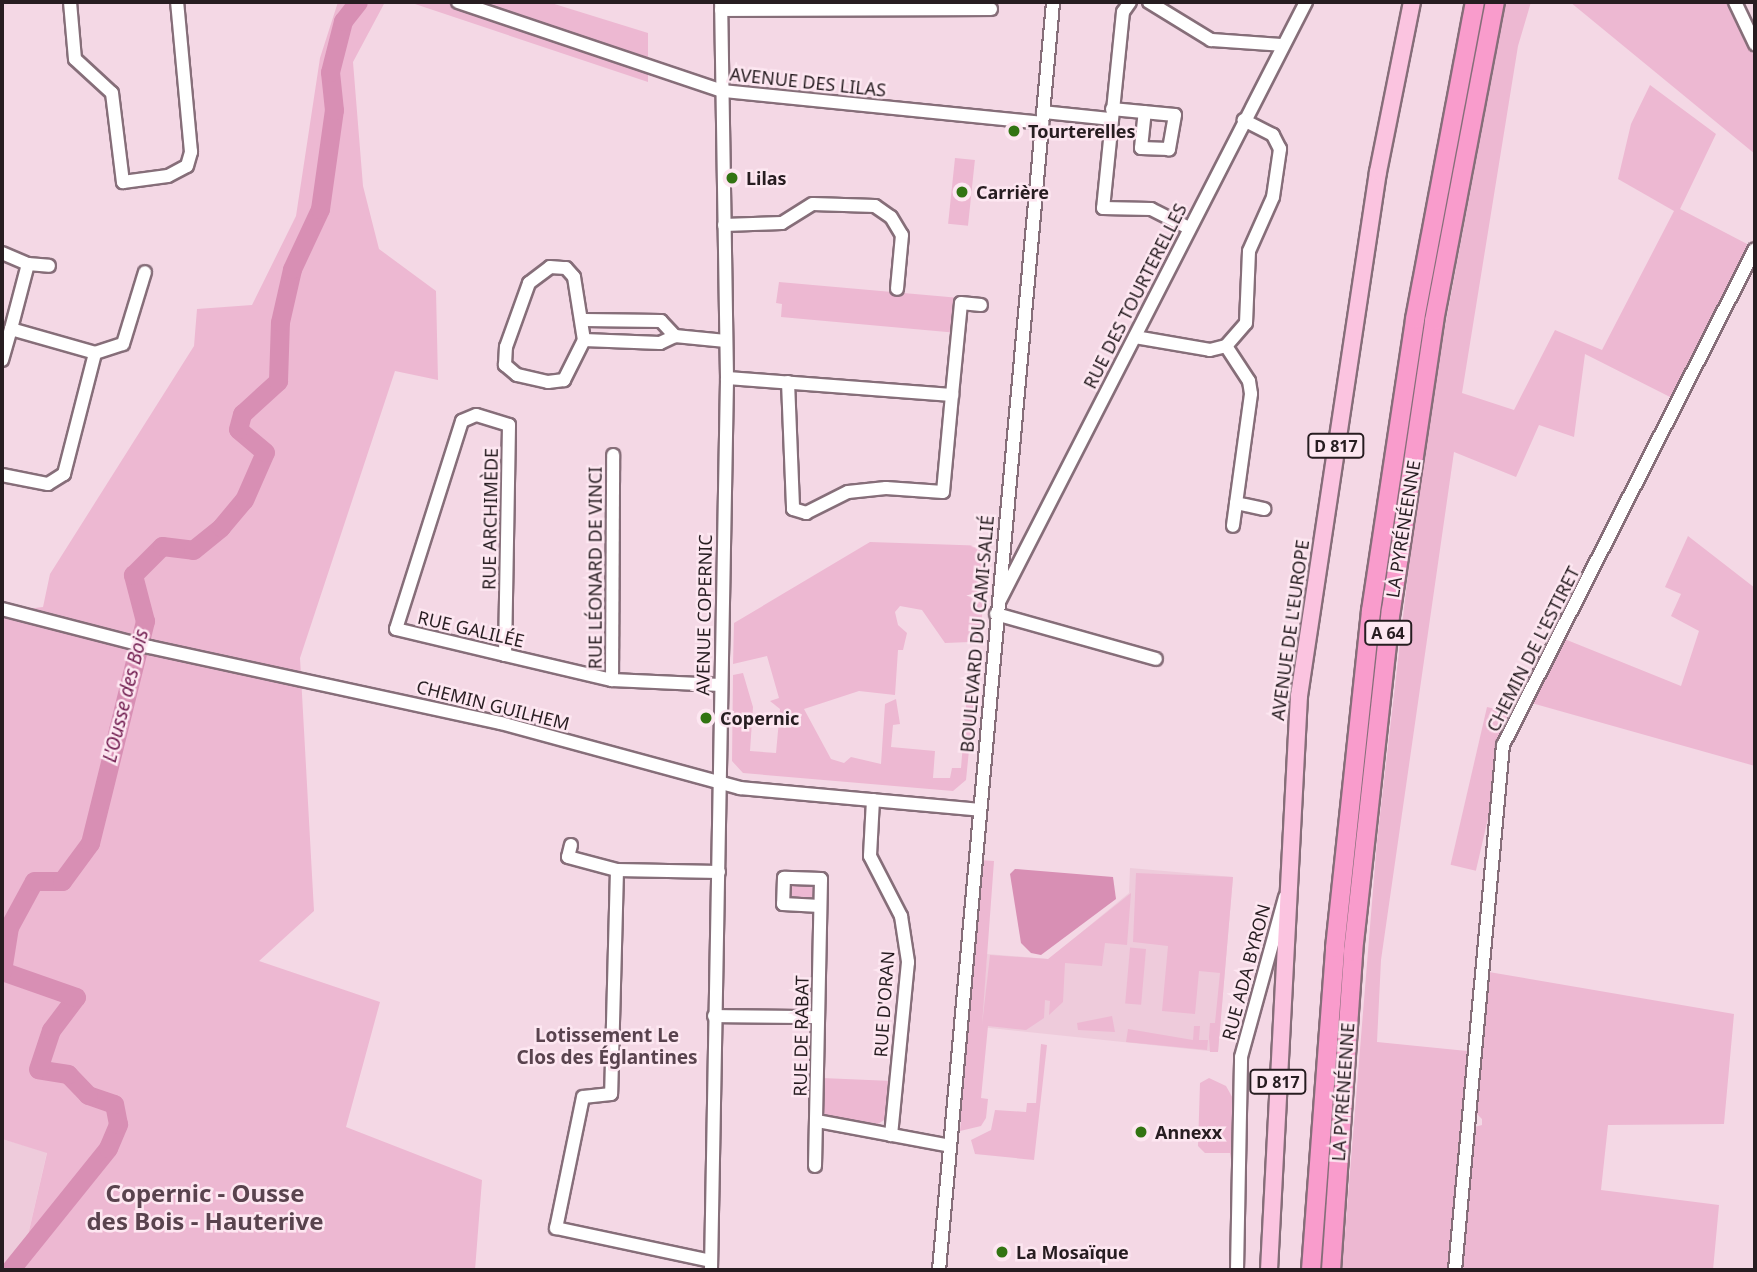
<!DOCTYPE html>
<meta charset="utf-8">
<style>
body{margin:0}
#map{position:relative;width:1757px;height:1272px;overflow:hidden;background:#f4d8e5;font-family:"Noto Sans",sans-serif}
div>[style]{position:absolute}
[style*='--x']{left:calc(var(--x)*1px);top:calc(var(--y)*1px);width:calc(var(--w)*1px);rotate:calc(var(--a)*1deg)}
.built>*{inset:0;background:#eecbdb}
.green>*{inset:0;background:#edb8d2;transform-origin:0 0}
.water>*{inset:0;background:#d88fb4}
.river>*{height:19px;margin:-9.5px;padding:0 9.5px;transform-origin:9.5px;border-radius:9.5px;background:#d88fb4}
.roads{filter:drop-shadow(2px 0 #866e79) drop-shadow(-2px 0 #866e79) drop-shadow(0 2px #866e79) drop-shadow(0 -2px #866e79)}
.minor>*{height:12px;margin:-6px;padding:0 6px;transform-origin:6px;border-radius:6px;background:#fff}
.major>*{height:16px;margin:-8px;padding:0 8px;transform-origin:8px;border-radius:8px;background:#fbc4e0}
.highway>*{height:18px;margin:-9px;padding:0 9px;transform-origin:9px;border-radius:9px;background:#f99ccc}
.dots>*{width:19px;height:19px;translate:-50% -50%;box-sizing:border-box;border:4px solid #fde7f1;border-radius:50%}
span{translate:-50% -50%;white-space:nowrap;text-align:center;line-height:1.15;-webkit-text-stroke:5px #fde7f1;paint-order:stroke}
.shield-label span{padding:2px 5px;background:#fde7f1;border:2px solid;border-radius:5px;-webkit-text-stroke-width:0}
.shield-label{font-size:16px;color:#271d21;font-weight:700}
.street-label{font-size:18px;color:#271d21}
.poi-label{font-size:18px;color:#271d21;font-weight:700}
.left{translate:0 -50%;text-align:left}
.water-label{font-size:19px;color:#711d50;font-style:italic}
.neighbourhood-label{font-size:19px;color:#59434e;font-weight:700}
.district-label{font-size:24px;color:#59434e;font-weight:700}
.frame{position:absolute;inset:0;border:4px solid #271d21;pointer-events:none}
</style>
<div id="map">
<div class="built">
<div style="clip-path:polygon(1130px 868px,1233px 877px,1218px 1052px,981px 1027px,987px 954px,1049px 959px,1129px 893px)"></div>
<div style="clip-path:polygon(2px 1139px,47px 1152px,20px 1270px,2px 1270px)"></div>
</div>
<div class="green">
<div style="clip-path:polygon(338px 2px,385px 2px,353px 62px,363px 186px,379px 249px,436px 291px,438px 380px,395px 371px,300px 658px,314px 911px,259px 961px,380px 1002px,346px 1127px,482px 1180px,475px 1270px,20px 1270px,47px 1153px,2px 1139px,2px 612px,43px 607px,50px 574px,194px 346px,197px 309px,252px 305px,296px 216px,320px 58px)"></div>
<div style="clip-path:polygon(409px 2px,548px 2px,648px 33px,648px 82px)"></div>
<div style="clip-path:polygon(1506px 2px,1531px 2px,1518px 46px,1462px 393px,1514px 410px,1555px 330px,1602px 350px,1674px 211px,1618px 179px,1631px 124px,1650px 85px,1716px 134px,1680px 209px,1749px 245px,1674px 399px,1585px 354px,1574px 437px,1539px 425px,1516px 477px,1454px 452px,1381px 960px,1377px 1042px,1467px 1051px,1457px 1162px,1467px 1164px,1471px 1128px,1482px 1125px,1482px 1119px,1473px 1110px,1483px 971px,1734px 1014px,1724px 1124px,1608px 1125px,1601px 1190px,1719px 1205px,1713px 1270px,1342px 1270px,1377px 841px,1412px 539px,1443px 337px)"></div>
<div style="clip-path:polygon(1570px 2px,1727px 2px,1755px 58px,1755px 154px)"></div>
<div style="left:955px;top:158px;width:20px;height:66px;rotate:6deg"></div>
<div style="clip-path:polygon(779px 282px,960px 298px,958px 333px,781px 317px,782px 304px,776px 303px)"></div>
<div style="clip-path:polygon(1688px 536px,1755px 588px,1755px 766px,1528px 702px,1562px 638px,1681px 686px,1699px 631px,1671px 616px,1681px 594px,1665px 587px)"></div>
<div style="clip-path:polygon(870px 542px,989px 546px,980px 636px,970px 642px,945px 643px,922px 610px,900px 606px,895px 612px,898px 625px,907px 633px,903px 650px,898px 650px,895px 695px,859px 691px,804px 709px,831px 759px,844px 763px,851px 757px,881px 764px,885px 704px,896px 699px,900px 724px,893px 725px,891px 747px,935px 751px,933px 778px,950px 778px,952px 768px,961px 768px,969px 670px,977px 670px,966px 780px,953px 791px,743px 773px,732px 761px,733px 675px,743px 673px,753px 707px,750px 751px,776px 753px,780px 709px,770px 701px,779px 698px,767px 656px,733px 664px,734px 623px)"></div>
<div style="left:1487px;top:707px;width:26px;height:162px;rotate:13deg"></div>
<div style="clip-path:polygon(980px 860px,994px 861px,982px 1025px,990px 955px,1048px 959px,1131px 893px,1127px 945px,1105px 943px,1102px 966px,1065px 963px,1063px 1002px,1049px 1015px,1050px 1001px,1045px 1000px,1044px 1018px,1026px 1030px,988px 1026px,981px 1098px,988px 1099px,986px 1118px,981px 1126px,960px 1131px,961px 1121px,957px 1120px)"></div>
<div style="clip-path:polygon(1136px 873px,1233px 877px,1218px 1052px,1210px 1052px,1209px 1037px,1210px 1023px,1215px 1023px,1220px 973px,1199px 971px,1195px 1014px,1162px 1011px,1168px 946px,1133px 942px)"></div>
<div style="left:814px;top:882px;width:15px;height:26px;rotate:90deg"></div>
<div style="left:1146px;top:949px;width:56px;height:16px;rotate:95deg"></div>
<div style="clip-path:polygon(1112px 1016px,1115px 1032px,1078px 1030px,1077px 1023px)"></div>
<div style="clip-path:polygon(1194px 1026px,1200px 1026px,1199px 1040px,1208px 1040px,1207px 1050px,1126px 1042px,1128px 1029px,1193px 1040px)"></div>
<div style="clip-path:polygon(1041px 1044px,1047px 1045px,1034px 1160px,975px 1154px,971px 1140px,991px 1130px,995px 1110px,1026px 1112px,1027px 1103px,1036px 1103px)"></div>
<div style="clip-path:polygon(822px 1078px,892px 1081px,887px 1118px,878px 1124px,826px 1116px,821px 1109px)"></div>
<div style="clip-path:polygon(1209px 1078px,1226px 1086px,1235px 1102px,1233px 1172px,1230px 1153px,1205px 1153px,1198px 1146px,1200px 1083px)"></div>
</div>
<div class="water">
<div style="clip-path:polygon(1015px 869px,1113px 877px,1116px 899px,1041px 955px,1031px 953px,1021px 943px,1010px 874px)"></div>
</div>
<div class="river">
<div style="--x:10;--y:1270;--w:156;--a:-51.2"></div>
<div style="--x:108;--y:1148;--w:26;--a:-67"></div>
<div style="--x:118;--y:1124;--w:20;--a:-101"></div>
<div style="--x:114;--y:1104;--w:28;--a:-161"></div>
<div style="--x:88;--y:1095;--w:29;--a:-134"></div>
<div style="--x:68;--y:1074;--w:30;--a:-171"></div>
<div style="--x:38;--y:1069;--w:41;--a:-71.6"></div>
<div style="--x:51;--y:1030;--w:41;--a:-52.9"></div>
<div style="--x:76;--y:997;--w:78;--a:-160.6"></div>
<div style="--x:2;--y:971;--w:45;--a:-81"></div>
<div style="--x:9;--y:927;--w:52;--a:-61.5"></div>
<div style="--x:34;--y:881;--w:28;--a:0"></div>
<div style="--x:62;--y:881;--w:47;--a:-53.6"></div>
<div style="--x:90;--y:843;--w:229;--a:-76.1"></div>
<div style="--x:145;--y:621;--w:48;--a:-104.6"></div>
<div style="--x:133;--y:575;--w:41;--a:-45"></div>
<div style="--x:162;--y:546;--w:31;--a:7"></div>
<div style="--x:193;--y:550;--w:36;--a:-39"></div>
<div style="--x:221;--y:527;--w:35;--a:-50"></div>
<div style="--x:244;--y:500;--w:52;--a:-66.4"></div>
<div style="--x:265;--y:452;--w:35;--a:-140"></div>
<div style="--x:238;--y:429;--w:16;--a:-75"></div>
<div style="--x:242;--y:414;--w:49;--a:-42.5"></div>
<div style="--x:278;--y:381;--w:59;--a:-88.1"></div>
<div style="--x:280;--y:322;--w:54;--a:-77.2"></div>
<div style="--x:292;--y:269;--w:66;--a:-65"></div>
<div style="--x:320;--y:209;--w:100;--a:-82"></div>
<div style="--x:334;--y:110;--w:38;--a:-96"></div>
<div style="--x:330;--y:72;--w:53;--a:-75.7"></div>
<div style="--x:343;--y:21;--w:24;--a:-52"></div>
</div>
<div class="roads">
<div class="minor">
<div style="--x:70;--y:2;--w:57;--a:85"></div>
<div style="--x:75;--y:59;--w:50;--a:42.6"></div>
<div style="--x:112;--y:93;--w:90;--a:83"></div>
<div style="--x:123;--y:182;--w:45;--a:-7.6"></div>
<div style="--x:168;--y:176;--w:21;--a:-28"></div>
<div style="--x:187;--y:166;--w:15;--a:-74"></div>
<div style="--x:191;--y:152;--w:151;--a:-95.3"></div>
<div style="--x:458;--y:2;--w:280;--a:18.6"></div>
<div style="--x:723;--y:91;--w:321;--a:5.7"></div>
<div style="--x:1130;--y:2;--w:12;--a:125"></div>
<div style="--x:1123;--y:12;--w:197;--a:95.8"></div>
<div style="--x:1103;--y:208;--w:48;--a:1.2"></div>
<div style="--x:1151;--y:209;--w:42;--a:26.6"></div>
<div style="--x:1149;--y:2;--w:73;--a:31.5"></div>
<div style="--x:1211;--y:40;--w:71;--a:4"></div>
<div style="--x:1735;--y:2;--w:47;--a:64.5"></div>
<div style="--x:721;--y:10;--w:270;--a:-0.2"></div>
<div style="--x:1112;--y:109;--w:63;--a:5.4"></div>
<div style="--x:1175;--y:115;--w:35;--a:100"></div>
<div style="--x:1169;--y:149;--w:28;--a:-178"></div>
<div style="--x:1141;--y:148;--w:36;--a:-84"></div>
<div style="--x:1043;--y:112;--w:68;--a:5.9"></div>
<div style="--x:724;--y:225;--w:58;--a:-2"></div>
<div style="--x:782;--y:223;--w:36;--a:-32"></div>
<div style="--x:813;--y:204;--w:62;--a:1.8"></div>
<div style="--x:875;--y:206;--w:19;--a:35"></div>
<div style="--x:891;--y:217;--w:21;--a:59"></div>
<div style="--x:902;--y:235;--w:54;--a:95.3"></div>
<div style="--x:2;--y:253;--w:28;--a:23"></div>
<div style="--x:28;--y:264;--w:67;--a:104.7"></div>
<div style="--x:11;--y:329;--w:87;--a:15.9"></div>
<div style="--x:28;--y:264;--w:21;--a:5"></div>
<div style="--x:550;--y:267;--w:16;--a:4"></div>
<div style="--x:566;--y:268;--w:12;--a:48"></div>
<div style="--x:574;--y:277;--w:64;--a:81"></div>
<div style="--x:584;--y:340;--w:45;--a:116.6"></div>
<div style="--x:564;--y:380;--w:16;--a:173"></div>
<div style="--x:548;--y:382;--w:32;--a:-167"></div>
<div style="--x:517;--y:375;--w:16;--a:-140"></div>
<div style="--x:505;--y:365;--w:18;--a:-87"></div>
<div style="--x:506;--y:347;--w:68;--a:-70.2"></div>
<div style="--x:529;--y:283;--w:26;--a:-37"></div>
<div style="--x:584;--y:320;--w:77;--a:0.7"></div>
<div style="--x:661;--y:321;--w:21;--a:47"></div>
<div style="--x:1135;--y:337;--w:76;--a:9.8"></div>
<div style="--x:1210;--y:350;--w:16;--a:-14"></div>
<div style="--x:1226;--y:346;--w:30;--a:-49"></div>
<div style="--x:1246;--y:323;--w:72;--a:-87.6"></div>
<div style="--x:1249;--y:251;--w:59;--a:-66"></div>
<div style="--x:1273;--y:197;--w:49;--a:-81.7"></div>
<div style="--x:1280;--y:149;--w:16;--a:-117"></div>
<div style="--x:1273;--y:135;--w:33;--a:-153"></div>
<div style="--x:584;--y:340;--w:76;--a:2.3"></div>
<div style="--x:660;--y:343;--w:17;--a:-25"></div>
<div style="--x:675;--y:336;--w:51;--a:5.6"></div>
<div style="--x:1226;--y:346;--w:42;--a:56.7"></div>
<div style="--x:1249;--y:381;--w:13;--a:81"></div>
<div style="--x:1251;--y:394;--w:133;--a:97.8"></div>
<div style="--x:2;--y:360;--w:32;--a:-74"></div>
<div style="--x:727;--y:378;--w:226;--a:4.3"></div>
<div style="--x:952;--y:395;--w:92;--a:-84.4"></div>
<div style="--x:961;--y:303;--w:20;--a:6"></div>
<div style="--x:788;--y:382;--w:127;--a:87.7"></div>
<div style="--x:793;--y:509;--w:14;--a:17"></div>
<div style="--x:806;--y:513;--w:47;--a:-26.6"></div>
<div style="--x:848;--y:492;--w:38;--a:-6"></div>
<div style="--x:886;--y:488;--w:57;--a:4"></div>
<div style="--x:943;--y:492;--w:97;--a:-84.7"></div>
<div style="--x:2;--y:475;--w:47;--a:11.1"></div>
<div style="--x:48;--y:484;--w:19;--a:-32"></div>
<div style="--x:64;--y:474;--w:125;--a:-75.6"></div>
<div style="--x:95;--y:353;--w:29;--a:-18"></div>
<div style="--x:123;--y:344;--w:75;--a:-73"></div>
<div style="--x:1236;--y:503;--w:29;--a:12"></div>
<div style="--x:1000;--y:600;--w:672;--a:-62.9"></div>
<div style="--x:2;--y:609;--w:152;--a:14.5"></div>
<div style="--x:149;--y:647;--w:360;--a:12.2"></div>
<div style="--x:501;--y:723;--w:248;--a:15.2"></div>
<div style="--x:740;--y:788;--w:241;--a:5.2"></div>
<div style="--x:996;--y:614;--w:166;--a:15.7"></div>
<div style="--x:505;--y:655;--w:230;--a:-89"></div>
<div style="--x:509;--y:425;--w:34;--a:-163"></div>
<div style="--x:476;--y:415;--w:15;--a:157"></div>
<div style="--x:462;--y:421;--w:218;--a:107.6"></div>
<div style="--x:396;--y:629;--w:112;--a:13.4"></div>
<div style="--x:505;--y:655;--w:110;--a:13.2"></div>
<div style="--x:612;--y:680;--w:109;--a:2.6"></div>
<div style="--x:612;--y:680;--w:225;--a:-89.7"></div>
<div style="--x:873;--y:800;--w:56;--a:93.1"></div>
<div style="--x:870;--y:856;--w:68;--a:62.7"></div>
<div style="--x:901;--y:916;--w:47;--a:81.3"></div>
<div style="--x:908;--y:962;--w:174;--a:95.6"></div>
<div style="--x:571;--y:845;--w:12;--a:104"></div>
<div style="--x:568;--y:857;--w:51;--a:14.9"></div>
<div style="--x:617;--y:870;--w:102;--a:1.1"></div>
<div style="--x:617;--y:870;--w:224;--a:91.5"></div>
<div style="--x:611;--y:1094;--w:28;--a:174"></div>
<div style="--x:583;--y:1097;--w:134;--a:101.6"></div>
<div style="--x:556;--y:1228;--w:158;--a:12"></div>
<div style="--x:714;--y:1016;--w:104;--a:0.6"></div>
<div style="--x:817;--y:1121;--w:135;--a:10.6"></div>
<div style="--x:815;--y:1166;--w:287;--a:-88.8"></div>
<div style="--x:821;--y:879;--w:37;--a:-178"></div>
<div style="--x:784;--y:878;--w:26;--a:92"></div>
<div style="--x:783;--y:904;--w:37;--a:3"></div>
<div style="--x:711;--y:1270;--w:892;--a:-88.97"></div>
<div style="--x:727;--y:378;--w:376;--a:-90.9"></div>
<div style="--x:939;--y:1270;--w:1273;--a:-84.86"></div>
<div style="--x:1237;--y:1270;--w:213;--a:-88.9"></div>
<div style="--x:1241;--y:1057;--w:166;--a:-74.6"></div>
<div style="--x:1455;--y:1270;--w:527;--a:-84.78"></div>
<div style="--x:1503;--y:745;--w:556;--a:-63.07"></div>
</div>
<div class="major">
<div style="--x:1269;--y:1270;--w:575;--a:-87.01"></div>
<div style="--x:1299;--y:696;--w:530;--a:-81.43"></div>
<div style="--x:1378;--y:172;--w:173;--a:-78.7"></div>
</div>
<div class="highway">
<div style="--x:1311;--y:1270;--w:323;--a:-85.7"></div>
<div style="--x:1335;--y:948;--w:339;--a:-83.9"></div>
<div style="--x:1371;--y:611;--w:295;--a:-81.4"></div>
<div style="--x:1415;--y:319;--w:323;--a:-79.3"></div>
<div style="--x:1331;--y:1270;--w:319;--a:-86"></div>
<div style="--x:1353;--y:952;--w:344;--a:-83.7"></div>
<div style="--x:1391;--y:610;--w:292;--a:-81.5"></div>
<div style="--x:1434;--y:321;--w:325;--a:-79.2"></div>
</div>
</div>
<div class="dots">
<div style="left:1014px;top:131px;background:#327412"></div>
<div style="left:732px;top:178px;background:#327412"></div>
<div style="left:962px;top:192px;background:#327412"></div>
<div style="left:706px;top:718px;background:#327412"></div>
<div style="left:1141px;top:1132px;background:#327412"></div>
<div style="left:1002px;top:1252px;background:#327412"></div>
</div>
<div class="shield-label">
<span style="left:1336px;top:446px">D 817</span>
<span style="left:1388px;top:633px">A 64</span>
<span style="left:1278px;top:1082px">D 817</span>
</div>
<div class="street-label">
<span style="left:808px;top:82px;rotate:6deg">AVENUE DES LILAS</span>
<span style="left:1135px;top:296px;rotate:-63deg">RUE DES TOURTERELLES</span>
<span style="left:490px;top:519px;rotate:-89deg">RUE ARCHIMÈDE</span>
<span style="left:1403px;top:529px;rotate:-81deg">LA PYRÉNÉENNE</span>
<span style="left:595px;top:568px;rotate:-90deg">RUE LÉONARD DE VINCI</span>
<span style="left:704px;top:615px;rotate:-89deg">AVENUE COPERNIC</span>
<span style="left:471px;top:629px;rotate:13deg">RUE GALILÉE</span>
<span style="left:1290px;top:630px;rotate:-82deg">AVENUE DE L'EUROPE</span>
<span style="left:977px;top:634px;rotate:-85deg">BOULEVARD DU CAMI-SALIÉ</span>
<span style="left:1533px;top:649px;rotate:-63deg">CHEMIN DE L'ESTIRET</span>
<span style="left:493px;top:705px;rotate:14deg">CHEMIN GUILHEM</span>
<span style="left:1246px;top:972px;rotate:-75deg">RUE ADA BYRON</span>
<span style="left:884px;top:1004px;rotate:-86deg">RUE D'ORAN</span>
<span style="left:801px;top:1036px;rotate:-89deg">RUE DE RABAT</span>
<span style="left:1343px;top:1092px;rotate:-86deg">LA PYRÉNÉENNE</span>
</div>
<div class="poi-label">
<span class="left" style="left:1028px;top:131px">Tourterelles</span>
<span class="left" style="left:746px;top:178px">Lilas</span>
<span class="left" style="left:976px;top:192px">Carrière</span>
<span class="left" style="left:720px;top:718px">Copernic</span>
<span class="left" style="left:1155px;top:1132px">Annexx</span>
<span class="left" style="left:1016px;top:1252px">La Mosaïque</span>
</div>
<div class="water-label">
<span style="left:126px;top:696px;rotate:-76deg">L'Ousse des Bois</span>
</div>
<div class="neighbourhood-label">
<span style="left:607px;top:1047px">Lotissement Le<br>Clos des Églantines</span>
</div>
<div class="district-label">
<span style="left:205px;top:1207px">Copernic - Ousse<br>des Bois - Hauterive</span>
</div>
<div class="frame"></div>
</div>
